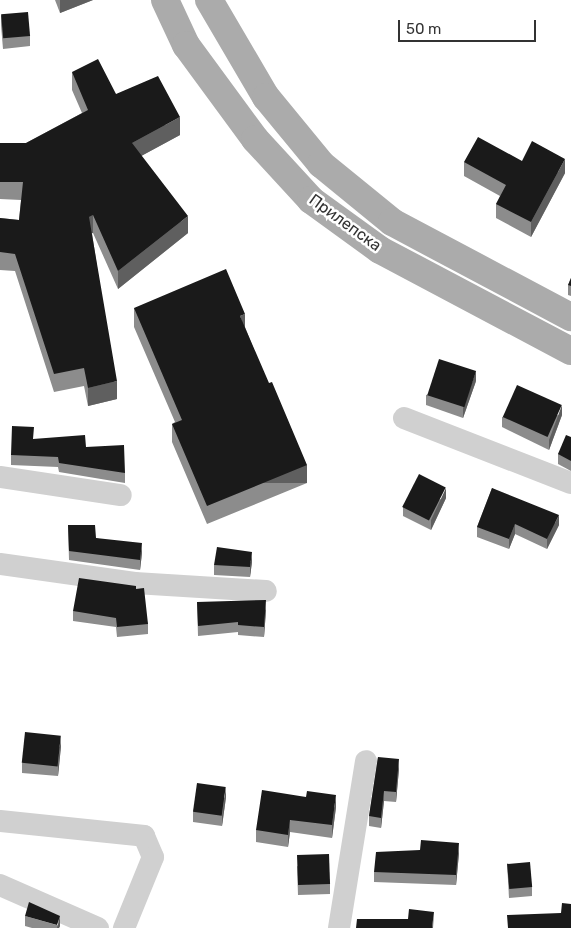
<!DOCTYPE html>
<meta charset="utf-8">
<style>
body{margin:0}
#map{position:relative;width:571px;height:928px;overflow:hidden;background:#fff;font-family:Rubik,sans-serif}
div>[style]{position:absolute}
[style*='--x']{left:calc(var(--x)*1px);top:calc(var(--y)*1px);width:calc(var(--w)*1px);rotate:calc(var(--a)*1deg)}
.minor>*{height:22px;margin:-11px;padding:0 11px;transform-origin:11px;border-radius:11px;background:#d0d0d0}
.major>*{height:28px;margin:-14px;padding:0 14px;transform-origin:14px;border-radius:14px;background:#ababab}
.wall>*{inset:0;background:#8c8c8c}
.shaded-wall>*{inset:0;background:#5f5f5f;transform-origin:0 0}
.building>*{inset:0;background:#1a1a1a;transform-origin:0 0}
span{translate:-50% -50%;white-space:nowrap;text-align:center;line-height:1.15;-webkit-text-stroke:5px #fff;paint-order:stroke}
.street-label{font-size:16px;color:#333}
.scale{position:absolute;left:398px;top:20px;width:138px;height:22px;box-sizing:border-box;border:2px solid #333;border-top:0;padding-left:6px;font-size:15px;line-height:18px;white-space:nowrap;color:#333;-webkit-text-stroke:4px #fff;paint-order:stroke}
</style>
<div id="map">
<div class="minor">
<div style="--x:404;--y:418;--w:179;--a:21.3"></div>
<div style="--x:0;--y:477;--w:122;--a:8.5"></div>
<div style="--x:0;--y:564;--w:136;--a:8"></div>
<div style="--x:135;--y:583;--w:131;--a:3.5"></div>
<div style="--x:0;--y:821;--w:145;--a:5.9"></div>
<div style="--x:144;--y:836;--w:23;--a:67"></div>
<div style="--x:153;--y:857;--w:77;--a:112.2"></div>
<div style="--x:0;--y:885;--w:107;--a:23.7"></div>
<div style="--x:339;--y:928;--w:169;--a:-80.8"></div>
</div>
<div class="major">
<div style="--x:165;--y:0;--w:50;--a:65"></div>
<div style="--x:186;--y:45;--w:117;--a:53.7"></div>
<div style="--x:255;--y:139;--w:83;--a:47.4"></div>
<div style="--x:311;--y:200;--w:85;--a:35.9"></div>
<div style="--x:380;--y:250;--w:216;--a:27.9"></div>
<div style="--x:209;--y:0;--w:113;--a:59.6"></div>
<div style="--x:266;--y:97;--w:87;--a:50.6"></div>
<div style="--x:321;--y:164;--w:92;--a:39.2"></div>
<div style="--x:392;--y:222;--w:203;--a:28"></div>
</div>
<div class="wall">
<div style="clip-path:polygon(55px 0,93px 0,60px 13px)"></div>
<div style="clip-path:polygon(1px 15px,30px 36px,30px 46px,3px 49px,1px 25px)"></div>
<div style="clip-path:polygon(72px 72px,116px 94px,180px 135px,141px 156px,188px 233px,118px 289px,93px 233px,92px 233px,117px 399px,88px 406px,84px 386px,54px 392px,15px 271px,0 270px,0 218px,19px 220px,21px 200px,0 199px,0 143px,26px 143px,82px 113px,72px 90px)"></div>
<div style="clip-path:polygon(464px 162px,565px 173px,531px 237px,496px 218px,496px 204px,500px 196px,464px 176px)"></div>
<div style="clip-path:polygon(571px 278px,571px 296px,568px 295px,568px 285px)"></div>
<div style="clip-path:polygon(134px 308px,245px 327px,307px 483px,207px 524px,172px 442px,172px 424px,175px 422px,134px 327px)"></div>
<div style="clip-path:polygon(476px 381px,463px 418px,426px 405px,426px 395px)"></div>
<div style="clip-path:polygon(562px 415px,549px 450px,502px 427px,502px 417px)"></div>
<div style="clip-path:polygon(571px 437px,571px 471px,558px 464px,558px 454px)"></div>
<div style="clip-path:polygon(34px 439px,86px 447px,125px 473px,125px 483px,59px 472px,58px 467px,11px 465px,11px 455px)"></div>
<div style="clip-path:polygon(492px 488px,559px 525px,547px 549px,515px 534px,509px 549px,477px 537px,477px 527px)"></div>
<div style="clip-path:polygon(446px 498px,431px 530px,403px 516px,403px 507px)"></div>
<div style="clip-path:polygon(68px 525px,96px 538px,142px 553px,140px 570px,69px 560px)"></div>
<div style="clip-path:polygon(252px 562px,250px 577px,214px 575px,214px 565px)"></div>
<div style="clip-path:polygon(136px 589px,148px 624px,148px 634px,117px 637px,116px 627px,73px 621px,73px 611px)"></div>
<div style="clip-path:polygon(197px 602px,266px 610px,264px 637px,238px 635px,238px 632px,198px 636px)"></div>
<div style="clip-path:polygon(61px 746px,58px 776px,22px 773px,22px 763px)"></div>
<div style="clip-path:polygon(378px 757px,399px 769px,396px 802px,384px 801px,381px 828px,369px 826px,369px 816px)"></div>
<div style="clip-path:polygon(226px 797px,222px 826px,193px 822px,193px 812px)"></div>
<div style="clip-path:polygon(336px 807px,332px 838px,290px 832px,288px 847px,256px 842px,256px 830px)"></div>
<div style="clip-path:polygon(459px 853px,456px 885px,374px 882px,374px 872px)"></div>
<div style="clip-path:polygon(507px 863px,532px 887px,532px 896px,509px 898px)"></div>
<div style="clip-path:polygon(297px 866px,330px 884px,330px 894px,298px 895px)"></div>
<div style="clip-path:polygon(25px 916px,60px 926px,59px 928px,32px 928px,25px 926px)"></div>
</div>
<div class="shaded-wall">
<div style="clip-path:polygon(60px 0,93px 0,60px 13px)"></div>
<div style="clip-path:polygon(180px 117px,180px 135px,132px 161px,132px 143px)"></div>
<div style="clip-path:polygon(565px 159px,565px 173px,531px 237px,531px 222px)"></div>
<div style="clip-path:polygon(93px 215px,93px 233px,89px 234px,89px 217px)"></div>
<div style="clip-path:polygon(188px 216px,188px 233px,118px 289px,118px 271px)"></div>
<div style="clip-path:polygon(245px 314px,245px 332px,240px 316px)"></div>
<div style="clip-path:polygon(476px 371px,476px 381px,463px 418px,463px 408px)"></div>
<div style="clip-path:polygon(117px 381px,117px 399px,88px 406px,88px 388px)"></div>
<div style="clip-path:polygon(562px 405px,562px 415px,549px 450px,549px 440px)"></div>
<div style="left:307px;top:465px;width:18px;height:108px;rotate:90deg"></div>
<div style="clip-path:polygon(446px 488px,446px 498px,431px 530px,431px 520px)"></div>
<div style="clip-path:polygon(559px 515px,559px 525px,547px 549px,547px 539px)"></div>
<div style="clip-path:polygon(515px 524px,515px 534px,509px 549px,509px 539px)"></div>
<div style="clip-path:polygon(142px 543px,142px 553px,140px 570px,140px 560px)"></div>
<div style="clip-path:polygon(252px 552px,252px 562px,250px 577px,250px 567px)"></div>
<div style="clip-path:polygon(266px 600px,266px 610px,264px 637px,264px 627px)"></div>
<div style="clip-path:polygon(61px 736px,61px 746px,58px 776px,58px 766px)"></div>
<div style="clip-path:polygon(399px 759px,399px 769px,396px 802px,396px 792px)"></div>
<div style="clip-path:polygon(226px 787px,226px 797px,222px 826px,222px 816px)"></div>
<div style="clip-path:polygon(384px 791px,384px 801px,381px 828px,381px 818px)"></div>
<div style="clip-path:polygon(336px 795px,336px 807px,332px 838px,332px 825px)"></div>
<div style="clip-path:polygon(290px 820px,290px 832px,288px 847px,288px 835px)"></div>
<div style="clip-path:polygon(459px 843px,459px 853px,456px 885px,456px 875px)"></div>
<div style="clip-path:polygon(434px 912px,433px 928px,432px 928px)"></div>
<div style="clip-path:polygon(60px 916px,60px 926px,59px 928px,57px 928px)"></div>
</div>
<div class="building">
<div style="left:28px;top:12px;width:24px;height:27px;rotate:85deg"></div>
<div style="clip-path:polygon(98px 59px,116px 94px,158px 76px,180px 117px,132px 143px,188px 216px,118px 271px,93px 215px,89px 217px,117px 381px,88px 388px,84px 368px,54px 374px,15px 254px,0 252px,0 218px,19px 220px,23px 182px,0 182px,0 143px,26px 143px,88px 110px,72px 72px)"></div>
<div style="clip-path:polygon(478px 137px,522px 161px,532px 141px,565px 159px,531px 222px,496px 204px,506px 185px,464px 162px)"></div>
<div style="clip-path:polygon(226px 269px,245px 314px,240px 316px,269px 383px,272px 382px,307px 465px,207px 506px,172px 424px,182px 420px,134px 308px)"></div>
<div style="clip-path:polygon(571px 278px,571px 286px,568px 285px)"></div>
<div style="left:439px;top:359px;width:39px;height:38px;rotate:18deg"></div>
<div style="left:517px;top:385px;width:49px;height:35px;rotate:24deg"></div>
<div style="clip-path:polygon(12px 426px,34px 427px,33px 439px,85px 435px,86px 447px,124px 445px,125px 473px,59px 463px,58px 457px,11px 455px)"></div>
<div style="clip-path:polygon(566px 435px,571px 437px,571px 461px,558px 454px)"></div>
<div style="left:419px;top:474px;width:30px;height:37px;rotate:27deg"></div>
<div style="clip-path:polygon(492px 488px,559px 515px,547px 539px,515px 524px,509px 539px,477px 527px)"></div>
<div style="clip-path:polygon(68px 525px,95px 525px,96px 538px,142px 543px,140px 560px,69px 551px)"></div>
<div style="clip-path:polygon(217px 547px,252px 552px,250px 567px,214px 565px)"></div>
<div style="clip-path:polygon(79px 578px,136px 586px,136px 589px,144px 588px,148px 624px,117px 627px,116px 618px,73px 611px)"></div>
<div style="clip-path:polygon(266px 600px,264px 627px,238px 625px,238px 622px,198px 626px,197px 602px)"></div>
<div style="left:25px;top:732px;width:36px;height:31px;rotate:6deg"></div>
<div style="clip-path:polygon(378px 757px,399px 759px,396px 792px,384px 791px,381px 818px,369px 816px)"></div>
<div style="left:197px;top:783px;width:29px;height:29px;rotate:8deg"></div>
<div style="clip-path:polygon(262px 790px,306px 797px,307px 791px,336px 795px,332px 825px,290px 820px,288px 835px,256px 830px)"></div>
<div style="clip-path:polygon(421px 840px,459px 843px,456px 875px,374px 872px,376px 852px,420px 850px)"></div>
<div style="left:329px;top:854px;width:30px;height:32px;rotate:88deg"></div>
<div style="left:530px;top:862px;width:25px;height:23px;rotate:85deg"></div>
<div style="clip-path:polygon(29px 902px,60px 916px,57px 925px,25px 916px)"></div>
<div style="clip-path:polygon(562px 903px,571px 904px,571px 928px,508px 928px,507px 915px,561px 913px)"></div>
<div style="clip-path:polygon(409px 909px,434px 912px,432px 928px,356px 928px,357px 919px,408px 919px)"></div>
</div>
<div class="street-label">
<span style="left:345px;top:223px;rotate:36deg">Прилепска</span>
</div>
<div class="scale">50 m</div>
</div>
